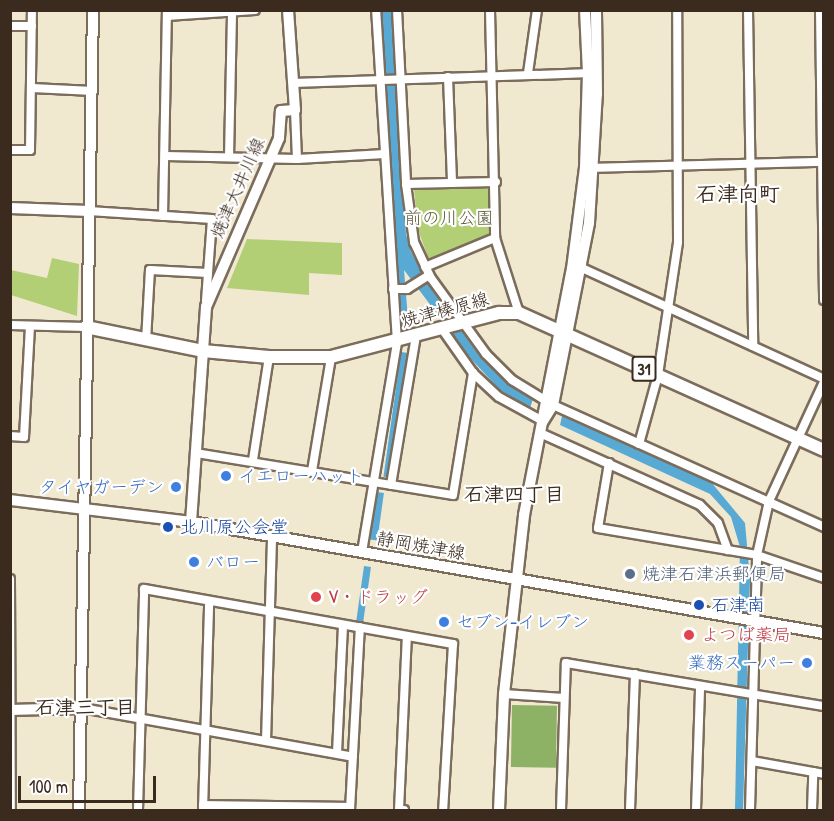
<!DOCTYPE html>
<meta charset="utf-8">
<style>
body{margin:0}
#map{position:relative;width:834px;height:821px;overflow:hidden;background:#f1e8d0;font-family:"Patrick Hand","Klee One",sans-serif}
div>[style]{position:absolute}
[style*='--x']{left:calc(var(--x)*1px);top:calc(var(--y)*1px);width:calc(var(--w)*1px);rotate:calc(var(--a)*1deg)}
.green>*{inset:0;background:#b2cf75}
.forest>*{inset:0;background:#8db266;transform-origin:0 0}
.water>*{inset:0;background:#58a9d3;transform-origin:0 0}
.roads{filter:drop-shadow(2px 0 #7b6c5c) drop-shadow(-2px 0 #7b6c5c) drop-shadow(0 2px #7b6c5c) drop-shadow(0 -2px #7b6c5c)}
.street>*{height:8px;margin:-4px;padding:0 4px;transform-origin:4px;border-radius:4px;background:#fff}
.secondary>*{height:10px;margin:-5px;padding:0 5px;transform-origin:5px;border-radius:5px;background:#fff}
.primary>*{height:12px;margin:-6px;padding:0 6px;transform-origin:6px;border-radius:6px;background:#fff}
.dots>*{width:16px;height:16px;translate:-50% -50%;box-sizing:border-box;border:3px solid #fff;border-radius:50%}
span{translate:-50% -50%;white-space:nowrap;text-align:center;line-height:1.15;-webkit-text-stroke:4.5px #fff;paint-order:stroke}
.shield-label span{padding:2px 4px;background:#fff;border:2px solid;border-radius:4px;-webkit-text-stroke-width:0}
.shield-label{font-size:16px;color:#3b2a1e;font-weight:700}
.street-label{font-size:18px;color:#3b2a1e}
.park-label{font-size:18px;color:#5f5c38}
.shop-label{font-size:18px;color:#366cbe}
.left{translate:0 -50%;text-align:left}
.right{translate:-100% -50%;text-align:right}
.transit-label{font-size:18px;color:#164399}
.service-label{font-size:18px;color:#4e5e75}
.health-label{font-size:18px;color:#be3a42}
.neighbourhood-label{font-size:20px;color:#3b2a1e;font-weight:700}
.quarter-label{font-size:21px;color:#3b2a1e;font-weight:700}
.frame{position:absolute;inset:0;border:12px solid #3b2a1e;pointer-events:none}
.scale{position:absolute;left:18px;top:776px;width:138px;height:27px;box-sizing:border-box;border:3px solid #3b2a1e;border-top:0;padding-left:8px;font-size:18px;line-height:21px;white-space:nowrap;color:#3b2a1e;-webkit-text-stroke:4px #fff;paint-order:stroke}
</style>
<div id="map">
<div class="green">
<div style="clip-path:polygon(488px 186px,491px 236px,432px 259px,428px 257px,418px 230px,414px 189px)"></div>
<div style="clip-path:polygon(247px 239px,342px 243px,342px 275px,309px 273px,309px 295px,227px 288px)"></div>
<div style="clip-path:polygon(52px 258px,79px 264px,77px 316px,11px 295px,11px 270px,47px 278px)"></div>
</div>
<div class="forest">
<div style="left:512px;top:705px;width:45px;height:62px;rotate:1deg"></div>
</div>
<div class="water">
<div style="clip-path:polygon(380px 11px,392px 11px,406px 234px,411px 252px,433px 292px,475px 350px,504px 379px,533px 399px,530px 408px,500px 390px,472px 360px,404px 270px,409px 331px,402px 330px,395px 271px)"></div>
<div style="left:401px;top:352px;width:7px;height:126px;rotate:8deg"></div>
<div style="clip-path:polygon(562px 416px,711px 482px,745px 523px,750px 579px,743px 810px,735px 810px,740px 547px,731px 517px,710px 494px,560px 425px)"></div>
<div style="left:377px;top:492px;width:7px;height:48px;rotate:8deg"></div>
<div style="left:364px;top:566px;width:7px;height:56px;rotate:8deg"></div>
</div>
<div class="roads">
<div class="street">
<div style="--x:397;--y:10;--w:174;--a:87"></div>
<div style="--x:406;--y:184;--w:59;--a:82.1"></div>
<div style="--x:414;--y:242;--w:40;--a:65"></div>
<div style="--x:431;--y:278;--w:94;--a:54.1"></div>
<div style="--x:486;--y:354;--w:37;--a:45"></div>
<div style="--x:512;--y:380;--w:48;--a:31.4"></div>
<div style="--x:553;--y:405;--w:297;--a:24.2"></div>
<div style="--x:490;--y:10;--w:228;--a:88.7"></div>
<div style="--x:495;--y:238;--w:79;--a:72.3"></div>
<div style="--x:748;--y:10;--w:336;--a:89.1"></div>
<div style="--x:820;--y:10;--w:290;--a:89.2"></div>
<div style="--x:167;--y:16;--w:88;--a:-3.9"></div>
<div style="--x:10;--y:26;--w:22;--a:0"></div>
<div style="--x:528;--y:73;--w:64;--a:-81.9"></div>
<div style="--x:448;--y:77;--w:106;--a:87.8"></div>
<div style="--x:293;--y:83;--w:298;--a:-1.9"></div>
<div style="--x:32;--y:88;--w:61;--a:2.8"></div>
<div style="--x:295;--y:110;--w:49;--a:87.7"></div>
<div style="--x:10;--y:150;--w:20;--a:0"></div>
<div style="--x:30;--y:150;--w:140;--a:-89.2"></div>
<div style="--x:166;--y:156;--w:131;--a:1.3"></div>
<div style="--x:297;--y:159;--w:88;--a:-3.3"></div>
<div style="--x:229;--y:157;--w:145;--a:-88.8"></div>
<div style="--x:588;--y:168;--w:236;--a:-1.5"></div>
<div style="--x:406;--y:184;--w:90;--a:-1.3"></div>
<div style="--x:89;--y:211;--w:123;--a:3.7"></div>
<div style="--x:212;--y:219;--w:82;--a:94.2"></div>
<div style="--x:163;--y:216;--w:206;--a:-88.9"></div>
<div style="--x:425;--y:267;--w:76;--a:-22.5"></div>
<div style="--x:582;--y:268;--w:266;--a:24.6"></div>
<div style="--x:393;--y:289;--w:14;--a:0"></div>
<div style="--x:407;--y:289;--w:26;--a:-32"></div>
<div style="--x:10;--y:325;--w:76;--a:1.5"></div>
<div style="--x:442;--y:329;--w:54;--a:54.8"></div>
<div style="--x:473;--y:373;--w:35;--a:43"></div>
<div style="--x:499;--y:397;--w:50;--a:28.6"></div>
<div style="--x:146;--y:341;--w:71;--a:-86.8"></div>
<div style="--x:150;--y:270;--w:58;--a:3"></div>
<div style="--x:540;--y:433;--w:175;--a:24.2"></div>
<div style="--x:700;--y:505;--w:25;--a:45"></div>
<div style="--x:718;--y:523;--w:29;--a:70"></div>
<div style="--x:10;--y:436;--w:14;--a:4"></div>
<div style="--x:24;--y:437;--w:111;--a:-86.9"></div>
<div style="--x:639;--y:444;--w:72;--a:-74.6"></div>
<div style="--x:658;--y:375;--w:134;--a:-81.4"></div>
<div style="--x:678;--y:242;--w:232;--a:-90.2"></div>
<div style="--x:196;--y:453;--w:260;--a:9.3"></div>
<div style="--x:453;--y:495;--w:124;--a:-80.7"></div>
<div style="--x:253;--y:460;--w:104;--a:-81.2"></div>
<div style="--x:609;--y:463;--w:66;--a:99.6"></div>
<div style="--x:598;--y:528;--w:161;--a:9.6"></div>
<div style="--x:757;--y:555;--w:71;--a:18.9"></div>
<div style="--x:312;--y:471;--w:116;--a:-80.5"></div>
<div style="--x:391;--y:485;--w:151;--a:-80.5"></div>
<div style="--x:362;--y:552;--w:213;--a:-80.5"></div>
<div style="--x:397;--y:342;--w:333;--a:-93.6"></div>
<div style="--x:10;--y:579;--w:231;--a:89.8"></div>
<div style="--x:504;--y:694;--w:60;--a:3.8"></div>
<div style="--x:82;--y:708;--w:275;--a:10.2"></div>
<div style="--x:266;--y:741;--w:204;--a:-88.3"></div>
<div style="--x:337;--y:753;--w:128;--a:-87.3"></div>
<div style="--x:752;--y:761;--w:73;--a:10.2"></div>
<div style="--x:203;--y:805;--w:147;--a:0.8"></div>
<div style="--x:138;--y:810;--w:221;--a:-88.4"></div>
<div style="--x:144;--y:589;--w:314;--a:10.1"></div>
<div style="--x:453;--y:644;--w:166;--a:93.4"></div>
<div style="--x:203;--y:810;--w:208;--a:-88.3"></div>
<div style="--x:350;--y:810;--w:183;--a:-86.9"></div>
<div style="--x:404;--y:810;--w:5;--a:180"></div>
<div style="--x:399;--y:810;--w:174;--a:-87.4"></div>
<div style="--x:561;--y:810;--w:147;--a:-88.1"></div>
<div style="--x:566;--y:663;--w:262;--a:9.5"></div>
<div style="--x:630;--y:810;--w:136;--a:-87.9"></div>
<div style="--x:696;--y:810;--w:123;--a:-88.1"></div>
<div style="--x:750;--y:810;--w:255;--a:-88.4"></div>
<div style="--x:757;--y:555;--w:55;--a:-77.5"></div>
<div style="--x:769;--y:501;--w:131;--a:-65.2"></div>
<div style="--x:812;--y:810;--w:38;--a:-88"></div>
</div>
<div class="secondary">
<div style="--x:10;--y:208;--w:79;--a:2.2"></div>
<div style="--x:543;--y:421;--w:19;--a:-58"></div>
<div style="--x:553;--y:405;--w:186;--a:-78.8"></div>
<div style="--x:589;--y:223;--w:129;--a:-86.5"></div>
<div style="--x:597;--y:94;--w:84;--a:-90.7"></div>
<div style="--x:10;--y:500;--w:182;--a:6.9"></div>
<div style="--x:191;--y:522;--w:643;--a:9.95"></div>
<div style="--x:191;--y:522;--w:216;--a:-86"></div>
<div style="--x:206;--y:307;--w:184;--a:-66.6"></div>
<div style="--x:279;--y:138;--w:27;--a:-86"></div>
<div style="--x:281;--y:111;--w:14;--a:-4"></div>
<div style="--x:295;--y:110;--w:100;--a:-94"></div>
<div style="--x:10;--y:710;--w:72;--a:-1.6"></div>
<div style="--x:79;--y:810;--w:800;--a:-89"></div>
<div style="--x:499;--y:810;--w:116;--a:-87.5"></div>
<div style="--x:504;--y:694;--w:180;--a:-83.6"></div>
<div style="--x:524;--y:515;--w:251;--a:-79"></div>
<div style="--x:572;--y:269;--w:102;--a:-82.7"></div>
<div style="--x:585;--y:168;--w:95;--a:-88.2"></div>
<div style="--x:588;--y:73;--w:63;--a:-92.7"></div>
</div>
<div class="primary">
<div style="--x:86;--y:327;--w:119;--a:11.6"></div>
<div style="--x:203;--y:351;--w:66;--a:5.2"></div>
<div style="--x:269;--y:357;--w:62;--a:0"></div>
<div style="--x:331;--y:357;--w:174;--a:-14.7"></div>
<div style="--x:499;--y:313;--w:20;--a:0"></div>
<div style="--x:519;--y:313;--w:334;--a:24.2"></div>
</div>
</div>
<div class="dots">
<div style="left:226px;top:476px;background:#3f7fe0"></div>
<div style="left:176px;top:487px;background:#3f7fe0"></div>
<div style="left:168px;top:527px;background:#1a4fb4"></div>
<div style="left:194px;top:562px;background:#3f7fe0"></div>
<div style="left:630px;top:574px;background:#5c6f8a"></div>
<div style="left:316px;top:597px;background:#e0444e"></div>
<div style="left:699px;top:605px;background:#1a4fb4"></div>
<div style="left:444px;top:622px;background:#3f7fe0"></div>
<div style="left:689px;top:635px;background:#e0444e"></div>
<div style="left:807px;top:663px;background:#3f7fe0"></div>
</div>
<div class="shield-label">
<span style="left:644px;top:369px">31</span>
</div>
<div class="street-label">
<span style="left:238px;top:188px;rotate:-66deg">焼津大井川線</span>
<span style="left:445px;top:310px;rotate:-15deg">焼津榛原線</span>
<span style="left:421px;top:546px;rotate:10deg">静岡焼津線</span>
</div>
<div class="park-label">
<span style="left:449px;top:218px">前の川公園</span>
</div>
<div class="shop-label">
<span class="left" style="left:238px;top:476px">イエローハット</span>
<span class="right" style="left:164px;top:487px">タイヤガーデン</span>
<span class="left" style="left:206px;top:562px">バロー</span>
<span class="left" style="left:456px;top:622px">セブン-イレブン</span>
<span class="right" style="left:795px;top:663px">業務スーパー</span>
</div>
<div class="transit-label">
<span class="left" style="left:180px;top:527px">北川原公会堂</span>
<span class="left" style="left:711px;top:605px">石津南</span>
</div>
<div class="service-label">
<span class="left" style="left:642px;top:574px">焼津石津浜郵便局</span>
</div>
<div class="health-label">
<span class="left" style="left:328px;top:597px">V・ドラッグ</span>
<span class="left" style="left:701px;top:635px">よつば薬局</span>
</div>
<div class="neighbourhood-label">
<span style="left:514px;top:493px">石津四丁目</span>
<span style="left:85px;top:706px">石津三丁目</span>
</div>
<div class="quarter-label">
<span style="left:738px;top:194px">石津向町</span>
</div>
<div class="frame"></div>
<div class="scale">100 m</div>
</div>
